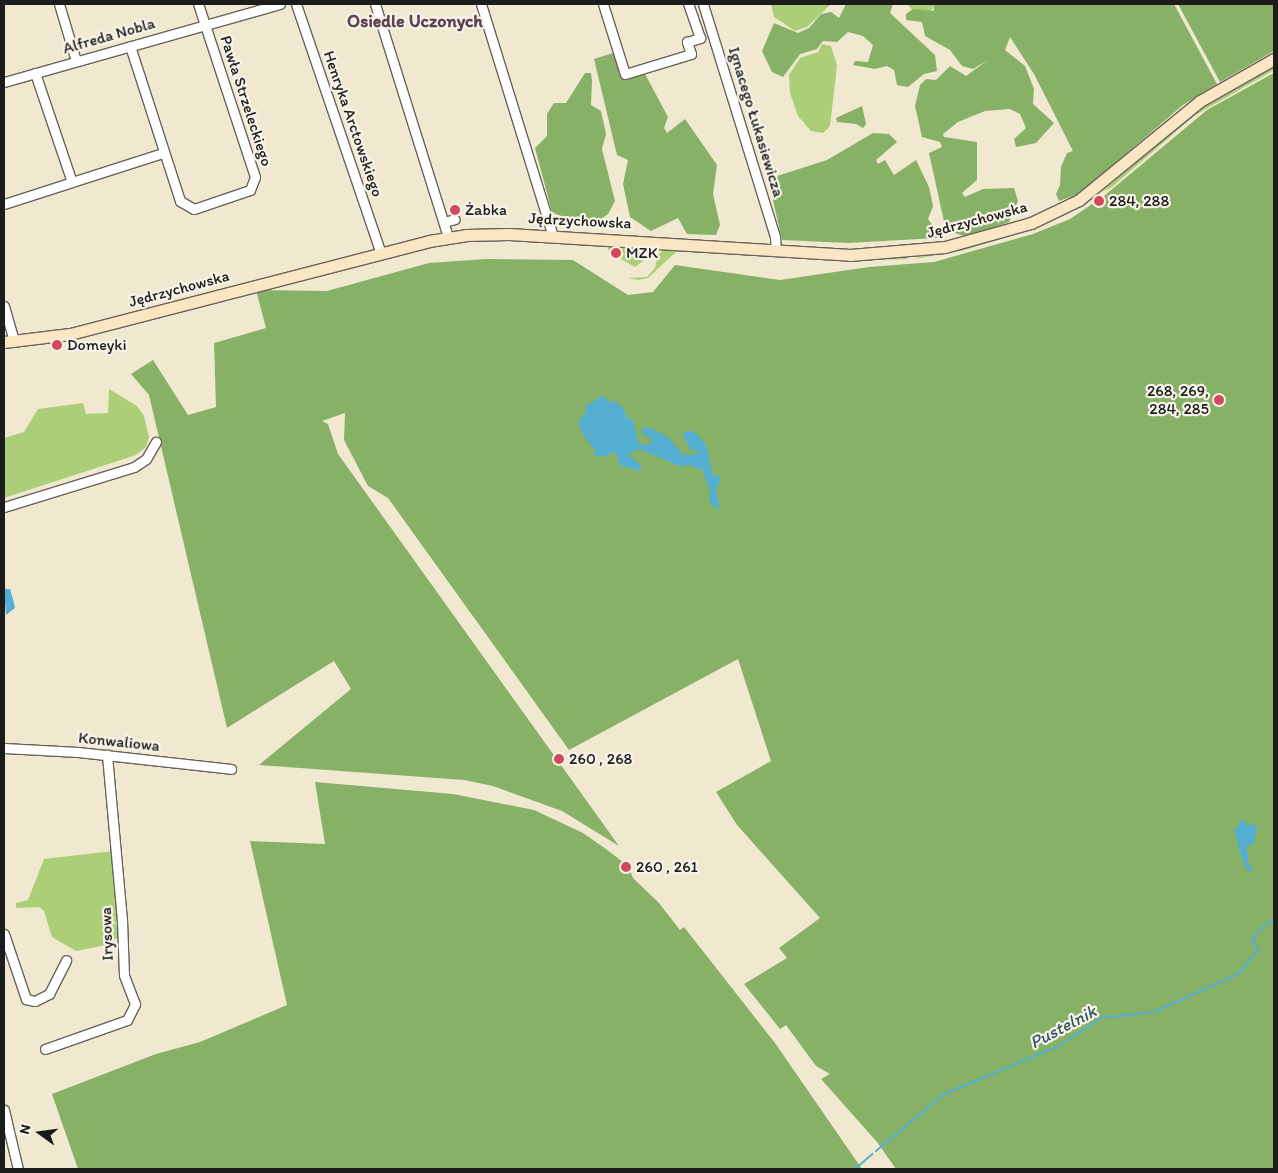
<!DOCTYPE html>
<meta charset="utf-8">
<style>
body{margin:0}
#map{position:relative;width:1278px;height:1173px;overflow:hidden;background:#f1e8d0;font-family:Itim,sans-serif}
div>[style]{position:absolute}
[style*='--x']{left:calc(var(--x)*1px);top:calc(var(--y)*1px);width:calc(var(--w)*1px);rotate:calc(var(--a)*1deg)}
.green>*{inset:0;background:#abce77}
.forest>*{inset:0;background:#88b168}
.water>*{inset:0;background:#54afd2}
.stream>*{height:2px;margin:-1px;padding:0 1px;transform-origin:1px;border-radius:1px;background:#54afd2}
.roads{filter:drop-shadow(1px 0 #67635b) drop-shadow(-1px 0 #67635b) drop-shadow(0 1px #67635b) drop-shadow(0 -1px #67635b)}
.minor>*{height:9px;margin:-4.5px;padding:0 4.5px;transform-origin:4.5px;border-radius:4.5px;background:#fff}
.secondary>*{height:11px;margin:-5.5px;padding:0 5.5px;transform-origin:5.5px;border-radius:5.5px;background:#fbe6c4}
.dots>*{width:14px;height:14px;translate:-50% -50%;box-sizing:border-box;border:2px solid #f7f3e8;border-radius:50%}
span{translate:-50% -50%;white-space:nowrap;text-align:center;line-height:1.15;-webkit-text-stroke:4.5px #f7f3e8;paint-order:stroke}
.street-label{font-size:16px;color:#1c1c1c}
.poi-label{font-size:16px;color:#1c1c1c}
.left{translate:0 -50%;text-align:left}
.right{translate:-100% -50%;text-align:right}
.neighbourhood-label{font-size:18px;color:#5c4351;font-weight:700}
.water-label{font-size:18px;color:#325765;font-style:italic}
.frame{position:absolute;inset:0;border:5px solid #1c1c1c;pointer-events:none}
.north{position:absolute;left:15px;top:1108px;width:50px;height:50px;-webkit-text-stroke:4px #f7f3e8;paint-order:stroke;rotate:284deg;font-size:14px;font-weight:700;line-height:20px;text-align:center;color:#1c1c1c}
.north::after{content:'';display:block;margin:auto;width:18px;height:22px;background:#1c1c1c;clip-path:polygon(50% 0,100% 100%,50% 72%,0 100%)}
</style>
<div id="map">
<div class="green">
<div style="clip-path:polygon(771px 4px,831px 4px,807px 27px,795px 31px,774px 17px)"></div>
<div style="clip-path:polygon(907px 4px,935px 4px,931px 12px,914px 12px)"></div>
<div style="clip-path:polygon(822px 44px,831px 46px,837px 65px,830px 126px,823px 133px,811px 131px,798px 116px,790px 93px,789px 75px,800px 58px,818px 52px)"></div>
<div style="clip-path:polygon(1274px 62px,1274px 70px,1194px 116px,1112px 187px,1102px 192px,1191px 112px)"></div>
<div style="clip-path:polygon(1092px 197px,1097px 197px,1038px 228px,961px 251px,914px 259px)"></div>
<div style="clip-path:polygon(606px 245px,641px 246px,646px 259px,635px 267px,621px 259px,624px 254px,614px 247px,610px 252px)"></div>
<div style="clip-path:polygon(666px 248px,762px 253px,762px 256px,677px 251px,648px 278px,638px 280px,628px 278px,647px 277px,655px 268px,658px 255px)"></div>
<div style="clip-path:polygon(773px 256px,903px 256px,908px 259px,837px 261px)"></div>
<div style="clip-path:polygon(109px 389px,137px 406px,144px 416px,149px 437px,146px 447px,136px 455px,4px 498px,4px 438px,24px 432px,38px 409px,83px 403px,86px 414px,108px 413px)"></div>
<div style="clip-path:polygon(113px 851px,120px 936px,106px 945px,76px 951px,52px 937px,44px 911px,39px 907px,16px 908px,16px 903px,28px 900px,44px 859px)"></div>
</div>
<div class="forest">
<div style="clip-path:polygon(846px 4px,893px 4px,890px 13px,935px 55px,937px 71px,924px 74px,908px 87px,897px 85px,894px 70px,887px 66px,875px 69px,853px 65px,855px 61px,868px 62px,873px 45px,863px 36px,848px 32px,837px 42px,823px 41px,817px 49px,800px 54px,783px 77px,772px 72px,762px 51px,774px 23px,798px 33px,809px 28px,821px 14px,831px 12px,839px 18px)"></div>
<div style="clip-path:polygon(934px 4px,1174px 4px,1217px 84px,1183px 105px,1079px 194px,1059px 201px,1056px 194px,1060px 185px,1061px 167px,1067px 153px,1073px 151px,1034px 74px,1010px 37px,1005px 50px,1025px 66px,1034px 89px,1033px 104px,1054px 123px,1036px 143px,1016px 147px,1014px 139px,1026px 128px,1020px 114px,1010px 109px,985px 111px,958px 122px,943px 134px,944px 137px,977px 142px,977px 180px,962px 193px,965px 197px,983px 189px,1014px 188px,1018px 201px,1009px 222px,968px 237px,951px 232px,945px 226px,929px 153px,942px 147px,940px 142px,922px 137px,915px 106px,920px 85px,926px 79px,936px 80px,950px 66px,966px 76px,988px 60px,973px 69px,962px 66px,950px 50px,925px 36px,922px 22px,906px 20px,906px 14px,913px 9px,934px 11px)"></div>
<div style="clip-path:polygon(1178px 4px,1274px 4px,1274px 51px,1220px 82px)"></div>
<div style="clip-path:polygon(613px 53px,623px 80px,645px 74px,668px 117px,664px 128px,667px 133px,685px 119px,717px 165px,713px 194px,720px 225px,716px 235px,687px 234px,678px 218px,651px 231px,630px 217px,623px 184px,628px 160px,617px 155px,594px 59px)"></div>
<div style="clip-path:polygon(585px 73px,591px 73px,592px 81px,591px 105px,601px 111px,606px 134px,602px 149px,615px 201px,608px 214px,593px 225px,576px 224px,552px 212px,535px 148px,547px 136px,547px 114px,554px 103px,566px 103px)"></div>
<div style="clip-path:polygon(1274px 73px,1274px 1169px,896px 1169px,877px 1142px,821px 1079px,830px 1074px,816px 1066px,786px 1025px,780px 1029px,744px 984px,787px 958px,779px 948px,820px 918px,737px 825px,716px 792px,771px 761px,738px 659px,569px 750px,388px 498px,368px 486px,344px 440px,345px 413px,322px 421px,328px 424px,338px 454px,619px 846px,562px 811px,493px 786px,464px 780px,259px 765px,351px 689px,334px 661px,227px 728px,149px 395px,131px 374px,153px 360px,188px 415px,216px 407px,214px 343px,266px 328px,256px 290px,327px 291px,429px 263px,486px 259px,573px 260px,628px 295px,653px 292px,675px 265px,780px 280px,869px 267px,934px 262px,1033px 234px,1070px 219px,1104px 196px,1207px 110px)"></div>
<div style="clip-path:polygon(862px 106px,866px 124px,863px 128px,856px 124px,837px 122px,836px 118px)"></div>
<div style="clip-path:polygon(873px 133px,889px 134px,897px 142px,876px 160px,878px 164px,885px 160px,894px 175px,916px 160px,929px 187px,933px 206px,928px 219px,938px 233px,937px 238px,848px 243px,782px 240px,769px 183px,774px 177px,827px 160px)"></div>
<div style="clip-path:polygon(315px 782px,453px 794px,534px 810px,583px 833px,606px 849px,628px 866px,633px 878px,659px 903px,680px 930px,684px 927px,775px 1043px,862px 1169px,78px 1169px,52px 1094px,156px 1054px,200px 1042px,287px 1005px,250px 841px,325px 844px)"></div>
</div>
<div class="water">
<div style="clip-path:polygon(603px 395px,608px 402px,614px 401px,623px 408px,627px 418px,633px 420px,639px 444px,648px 445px,653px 440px,643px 434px,642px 427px,653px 429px,669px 438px,683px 455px,696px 454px,701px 451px,691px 451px,682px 433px,692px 431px,699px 436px,707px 447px,712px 473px,721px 478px,716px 489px,720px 511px,710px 503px,709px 487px,702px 470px,689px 465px,679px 466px,639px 449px,628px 454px,641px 466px,640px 471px,619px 465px,617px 454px,612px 452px,608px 456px,594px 456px,595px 450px,585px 438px,578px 422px,586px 412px,586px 406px)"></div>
<div style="clip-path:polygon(4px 589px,10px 589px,14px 603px,15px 608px,6px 615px)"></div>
<div style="clip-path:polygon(1244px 820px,1246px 826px,1251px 823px,1257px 828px,1254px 842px,1246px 848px,1249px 860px,1246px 863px,1252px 867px,1251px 873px,1244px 865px,1234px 830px,1239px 827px,1238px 821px)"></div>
</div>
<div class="stream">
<div style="--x:876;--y:1151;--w:89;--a:-40"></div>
<div style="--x:944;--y:1094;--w:125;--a:-22.7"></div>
<div style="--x:1059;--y:1046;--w:50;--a:-33.7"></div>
<div style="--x:1101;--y:1018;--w:53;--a:-6.5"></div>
<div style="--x:1154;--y:1012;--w:92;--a:-24.3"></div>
<div style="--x:1238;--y:974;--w:31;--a:-50"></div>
<div style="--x:1258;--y:950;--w:13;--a:-119"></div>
<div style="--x:1252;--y:939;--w:19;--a:-47"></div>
<div style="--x:1265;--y:925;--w:10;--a:-29"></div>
<div style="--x:855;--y:1169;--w:23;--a:-41"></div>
</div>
<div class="roads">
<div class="minor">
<div style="--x:59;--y:4;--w:59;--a:73.4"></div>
<div style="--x:296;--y:4;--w:263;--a:71.2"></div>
<div style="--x:375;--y:4;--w:244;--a:72.6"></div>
<div style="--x:481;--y:4;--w:243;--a:72.8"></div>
<div style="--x:603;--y:4;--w:73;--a:72.6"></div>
<div style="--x:625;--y:74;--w:69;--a:-16.9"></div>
<div style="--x:691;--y:54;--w:13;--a:-108"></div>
<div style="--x:687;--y:42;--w:14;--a:-17"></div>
<div style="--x:700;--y:38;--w:36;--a:-109"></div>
<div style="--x:703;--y:4;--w:244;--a:72.8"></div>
<div style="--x:775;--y:237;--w:13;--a:86"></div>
<div style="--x:130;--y:46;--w:163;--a:72.1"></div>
<div style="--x:180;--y:201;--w:16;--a:30"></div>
<div style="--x:194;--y:209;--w:59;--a:-18.7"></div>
<div style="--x:250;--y:190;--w:14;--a:-69"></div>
<div style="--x:255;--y:177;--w:182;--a:-108.2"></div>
<div style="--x:35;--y:73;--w:115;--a:71.3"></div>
<div style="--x:72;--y:182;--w:96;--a:-17.7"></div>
<div style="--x:4;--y:82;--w:287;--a:-15.8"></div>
<div style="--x:4;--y:204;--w:71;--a:-17.9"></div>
<div style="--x:444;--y:222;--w:11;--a:-15"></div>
<div style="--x:4;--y:306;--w:37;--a:74"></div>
<div style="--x:4;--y:507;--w:136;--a:-17.1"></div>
<div style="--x:134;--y:467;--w:14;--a:-34"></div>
<div style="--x:146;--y:459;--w:20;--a:-60"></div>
<div style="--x:4;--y:748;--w:74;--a:3.1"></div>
<div style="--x:78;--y:752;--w:154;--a:6.3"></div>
<div style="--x:4;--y:934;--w:69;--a:71.3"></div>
<div style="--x:26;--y:999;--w:9;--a:13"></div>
<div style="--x:35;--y:1001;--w:16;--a:-27"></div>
<div style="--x:49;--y:994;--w:38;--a:-63"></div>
<div style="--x:45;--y:1049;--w:87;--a:-19.5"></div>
<div style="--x:127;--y:1020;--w:18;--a:-63"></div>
<div style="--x:135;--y:1004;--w:31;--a:-111"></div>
<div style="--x:124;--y:975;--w:55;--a:-92.1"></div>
<div style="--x:122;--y:920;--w:166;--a:-95.2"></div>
<div style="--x:4;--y:1110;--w:61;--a:76.7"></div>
</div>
<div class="secondary">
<div style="--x:4;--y:342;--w:66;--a:-6.9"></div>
<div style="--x:70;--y:334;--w:371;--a:-14.5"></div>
<div style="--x:429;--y:241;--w:37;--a:-9"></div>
<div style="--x:466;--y:235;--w:43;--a:-1.3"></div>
<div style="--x:509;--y:234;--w:342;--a:3.5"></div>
<div style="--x:850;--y:255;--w:95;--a:-4.8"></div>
<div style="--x:945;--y:247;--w:89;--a:-15.6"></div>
<div style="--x:1031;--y:223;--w:53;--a:-25.6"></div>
<div style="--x:1079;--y:200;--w:156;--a:-39.3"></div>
<div style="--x:1200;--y:101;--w:85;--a:-29.6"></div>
</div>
</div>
<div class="dots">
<div style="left:1099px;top:201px;background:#d1495b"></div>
<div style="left:455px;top:210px;background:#d1495b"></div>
<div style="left:616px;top:253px;background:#d1495b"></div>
<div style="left:57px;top:345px;background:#d1495b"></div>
<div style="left:1219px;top:400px;background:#d1495b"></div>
<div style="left:559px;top:759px;background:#d1495b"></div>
<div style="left:626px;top:867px;background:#d1495b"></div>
</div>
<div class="street-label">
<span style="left:109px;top:36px;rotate:-16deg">Alfreda Nobla</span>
<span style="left:246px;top:101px;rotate:72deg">Pawła Strzeleckiego</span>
<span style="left:756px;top:122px;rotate:73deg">Ignacego Łukasiewicza</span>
<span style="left:353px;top:124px;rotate:71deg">Henryka Arctowskiego</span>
<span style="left:977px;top:220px;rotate:-15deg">Jędrzychowska</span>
<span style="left:580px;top:221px;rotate:3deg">Jędrzychowska</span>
<span style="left:179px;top:289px;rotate:-15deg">Jędrzychowska</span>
<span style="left:119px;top:742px;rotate:6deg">Konwaliowa</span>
<span style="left:107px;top:934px;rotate:-92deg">Irysowa</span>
</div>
<div class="poi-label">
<span class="left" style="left:1109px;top:201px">284, 288</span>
<span class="left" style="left:465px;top:210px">Żabka</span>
<span class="left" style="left:626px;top:253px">MZK</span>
<span class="left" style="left:67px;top:345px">Domeyki</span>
<span class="right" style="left:1209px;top:400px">268, 269,<br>284, 285</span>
<span class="left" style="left:569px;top:759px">260 , 268</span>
<span class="left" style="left:636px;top:867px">260 , 261</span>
</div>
<div class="neighbourhood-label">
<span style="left:415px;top:21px">Osiedle Uczonych</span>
</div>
<div class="water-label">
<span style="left:1063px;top:1027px;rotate:-28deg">Pustelnik</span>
</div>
<div class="frame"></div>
<div class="north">N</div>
</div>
